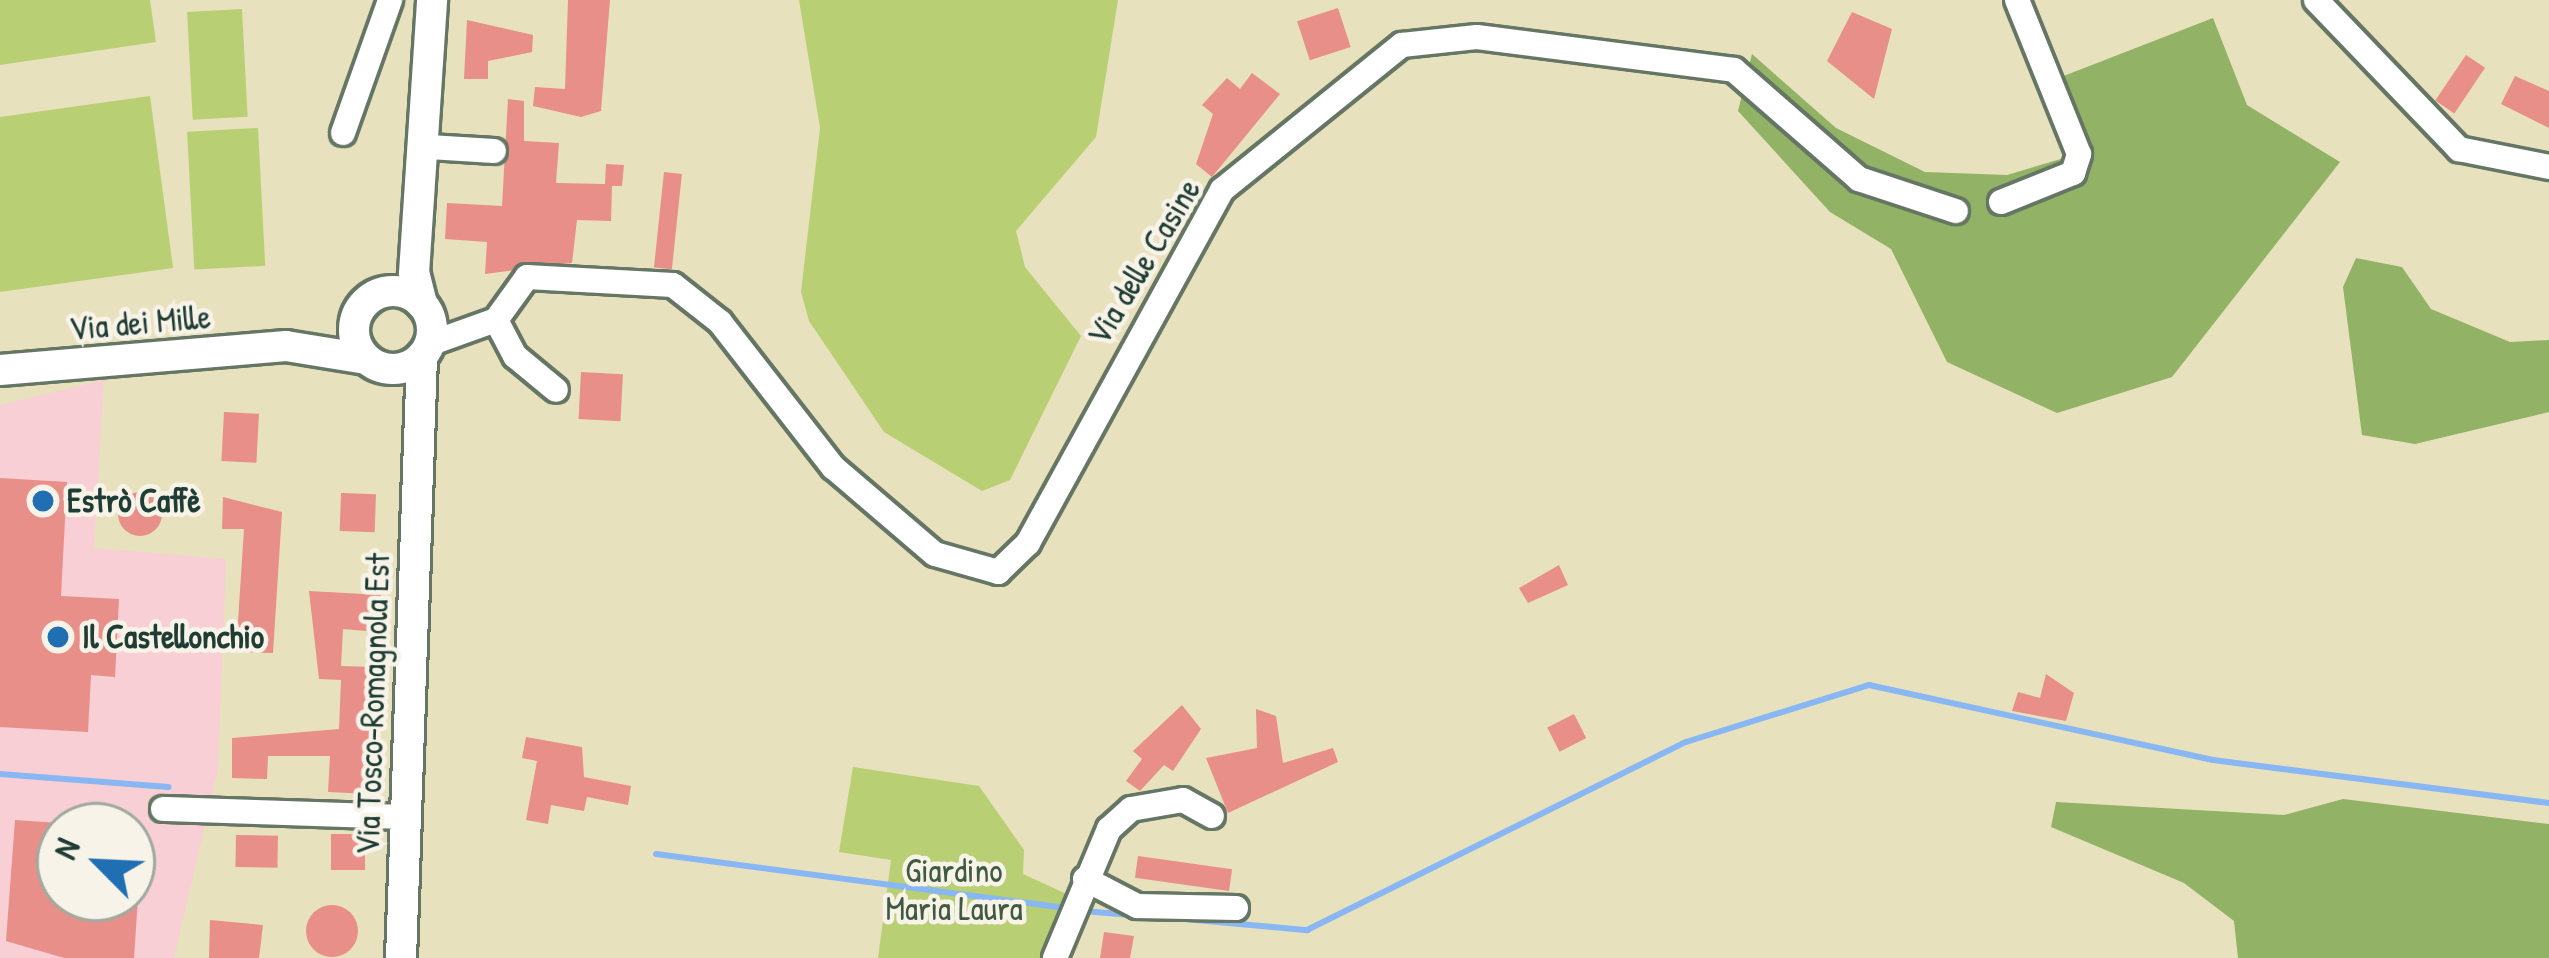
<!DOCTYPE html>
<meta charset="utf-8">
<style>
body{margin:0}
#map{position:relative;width:2549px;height:958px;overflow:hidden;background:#e8e1be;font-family:"Patrick Hand",sans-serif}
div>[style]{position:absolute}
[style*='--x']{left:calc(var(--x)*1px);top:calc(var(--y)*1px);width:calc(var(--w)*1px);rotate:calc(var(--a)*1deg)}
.built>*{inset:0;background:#f7cfd4}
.green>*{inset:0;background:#b9cf73;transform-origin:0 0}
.forest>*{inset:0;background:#92b265}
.stream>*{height:6px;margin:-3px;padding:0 3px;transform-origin:3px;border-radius:3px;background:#88b7f3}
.building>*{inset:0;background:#e78f88;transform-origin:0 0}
.round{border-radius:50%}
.roads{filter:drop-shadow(3px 0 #657664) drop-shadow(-3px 0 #657664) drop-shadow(0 3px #657664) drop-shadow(0 -3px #657664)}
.minor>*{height:24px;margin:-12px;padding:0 12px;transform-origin:12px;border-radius:12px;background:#fff}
.major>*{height:30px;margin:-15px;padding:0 15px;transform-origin:15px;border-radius:15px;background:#fff}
.major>.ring{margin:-15px;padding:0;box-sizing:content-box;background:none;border:30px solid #fff;border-radius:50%}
.dots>*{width:33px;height:33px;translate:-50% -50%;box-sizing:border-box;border:6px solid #f7f3e8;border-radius:50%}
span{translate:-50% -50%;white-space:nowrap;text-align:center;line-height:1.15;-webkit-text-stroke:9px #f7f3e8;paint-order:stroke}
.street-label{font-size:33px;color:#1f3d34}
.poi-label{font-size:33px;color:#1f3d34;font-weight:700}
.left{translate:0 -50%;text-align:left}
.park-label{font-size:33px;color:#3e5a41}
.north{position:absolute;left:36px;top:802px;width:120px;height:120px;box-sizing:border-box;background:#f7f3e8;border:3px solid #a1aaa0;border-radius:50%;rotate:294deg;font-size:33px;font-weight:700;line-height:48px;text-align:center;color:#1f3d34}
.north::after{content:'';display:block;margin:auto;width:42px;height:54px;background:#1f6fb2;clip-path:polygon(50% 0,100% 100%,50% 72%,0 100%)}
</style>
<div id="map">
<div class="built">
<div style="clip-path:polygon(evenodd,104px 380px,94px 548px,226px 559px,218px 769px,174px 958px,0 958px,0 405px,104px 380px,60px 826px,132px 826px,132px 898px,60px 898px,60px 826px)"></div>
</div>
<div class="green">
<div style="clip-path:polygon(0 0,150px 0,156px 42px,0 65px)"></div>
<div style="clip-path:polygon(799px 0,1118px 0,1096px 137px,1016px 231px,1025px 267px,1081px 336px,1010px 480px,982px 491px,884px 432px,809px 321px,801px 292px,820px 128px)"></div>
<div style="left:242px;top:9px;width:108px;height:55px;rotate:87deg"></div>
<div style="clip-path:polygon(150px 96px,173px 268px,0 292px,0 117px)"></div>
<div style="left:258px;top:128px;width:138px;height:71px;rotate:87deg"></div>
<div style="clip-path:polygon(853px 767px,979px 786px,1024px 850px,1023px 874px,1073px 897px,1047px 958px,878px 958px,891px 860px,839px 852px)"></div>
</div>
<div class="forest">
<div style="clip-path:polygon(2213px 18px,2247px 105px,2340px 162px,2172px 377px,2057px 413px,1947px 362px,1891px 249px,1830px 212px,1738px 111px,1752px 54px,1836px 128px,1925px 172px,2007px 175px,2064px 158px,2061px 77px)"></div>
<div style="clip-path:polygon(2356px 258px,2402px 267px,2431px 309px,2510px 342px,2549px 340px,2549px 412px,2415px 444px,2362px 435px,2343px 287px)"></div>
<div style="clip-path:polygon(2343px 799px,2549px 824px,2549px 958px,2238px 958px,2234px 921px,2184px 883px,2051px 827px,2056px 802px,2284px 815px)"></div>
</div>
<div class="stream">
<div style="--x:0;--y:774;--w:169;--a:4.4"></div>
<div style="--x:656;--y:854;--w:419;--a:7.5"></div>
<div style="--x:1084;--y:911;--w:47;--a:4.9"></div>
<div style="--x:1174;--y:918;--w:134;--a:5.2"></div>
<div style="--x:1307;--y:930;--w:423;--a:-26.4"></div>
<div style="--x:1686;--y:742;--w:192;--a:-17.3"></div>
<div style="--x:1869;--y:685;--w:352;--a:12.3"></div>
<div style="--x:2213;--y:760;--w:339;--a:7.3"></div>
</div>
<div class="building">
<div style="clip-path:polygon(568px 0,610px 0,601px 111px,581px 117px,533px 106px,535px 87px,565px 89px)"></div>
<div style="left:1338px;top:8px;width:41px;height:43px;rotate:72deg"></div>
<div style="clip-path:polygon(1852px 12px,1892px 29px,1874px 99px,1827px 61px)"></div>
<div style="clip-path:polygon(467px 20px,533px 35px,532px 52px,488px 61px,488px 79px,464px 79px)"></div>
<div style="left:2466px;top:55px;width:23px;height:55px;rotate:34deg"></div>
<div style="clip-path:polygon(1252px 73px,1280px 94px,1212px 177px,1196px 164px,1213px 114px,1202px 105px,1227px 78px,1240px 89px)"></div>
<div style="clip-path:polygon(2515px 76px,2549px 91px,2549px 128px,2501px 104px)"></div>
<div style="clip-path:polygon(508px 99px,524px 101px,524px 141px,559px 143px,556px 183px,605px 184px,606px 164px,624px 165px,622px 186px,612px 186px,611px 221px,577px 220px,572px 263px,485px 274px,487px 242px,445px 239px,447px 203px,502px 206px)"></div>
<div style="left:664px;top:172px;width:18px;height:96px;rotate:6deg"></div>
<div style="left:581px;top:372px;width:42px;height:47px;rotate:3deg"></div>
<div style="left:224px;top:412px;width:35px;height:49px;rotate:3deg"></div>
<div style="clip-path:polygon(0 478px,67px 482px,61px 596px,119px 599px,115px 677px,91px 675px,88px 732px,0 727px)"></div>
<div class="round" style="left:118px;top:492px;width:44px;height:44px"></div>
<div style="left:341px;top:493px;width:35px;height:38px;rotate:2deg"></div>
<div style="clip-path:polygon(223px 497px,282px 512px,273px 653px,236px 652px,244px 529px,222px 529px)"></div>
<div style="clip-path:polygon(1559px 565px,1568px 585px,1528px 603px,1519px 588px)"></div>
<div style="clip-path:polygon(309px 591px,381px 595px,378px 632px,343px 629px,341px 666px,376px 667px,371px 794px,328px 792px,330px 756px,268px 756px,267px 779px,232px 778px,232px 738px,339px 729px,341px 680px,319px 679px)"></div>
<div style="clip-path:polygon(2046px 674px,2074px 693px,2066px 721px,2012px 711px,2018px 692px,2040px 698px)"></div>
<div style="clip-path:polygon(1182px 705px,1201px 729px,1173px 771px,1164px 765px,1140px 791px,1126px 781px,1142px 759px,1133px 751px)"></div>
<div style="clip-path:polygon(1256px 709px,1276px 716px,1283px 763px,1333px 748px,1338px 762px,1228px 813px,1206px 758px,1257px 748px)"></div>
<div style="left:1574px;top:714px;width:27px;height:30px;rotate:63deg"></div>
<div style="clip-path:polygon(526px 737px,582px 747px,584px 777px,631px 786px,628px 805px,587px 797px,584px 811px,551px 805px,548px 824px,526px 820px,537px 761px,522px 758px)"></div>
<div style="clip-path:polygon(15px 820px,60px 823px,60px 898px,138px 898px,134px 958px,64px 958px,6px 941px)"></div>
<div style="left:331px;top:834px;width:34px;height:36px"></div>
<div style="left:236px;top:835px;width:42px;height:32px;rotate:1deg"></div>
<div style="left:1138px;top:856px;width:95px;height:22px;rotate:8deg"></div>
<div class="round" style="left:306px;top:905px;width:52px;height:52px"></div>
<div style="clip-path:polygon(210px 920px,263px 925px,259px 958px,209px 958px)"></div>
<div style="clip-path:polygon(1104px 932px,1134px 936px,1130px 958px,1100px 958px)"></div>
</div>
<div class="roads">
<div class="minor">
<div style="--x:2316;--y:0;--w:207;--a:46.2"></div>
<div style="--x:2459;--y:149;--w:92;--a:11.3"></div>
<div style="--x:343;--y:133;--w:141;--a:-70.5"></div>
<div style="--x:429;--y:147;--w:65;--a:3.5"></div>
<div style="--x:2001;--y:202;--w:78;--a:-21.9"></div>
<div style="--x:2073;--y:173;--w:20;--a:-72"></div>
<div style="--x:2079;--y:154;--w:166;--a:-111.9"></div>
<div style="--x:496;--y:320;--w:41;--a:62.2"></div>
<div style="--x:515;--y:356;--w:53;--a:39.7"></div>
<div style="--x:429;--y:344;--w:71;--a:-19.7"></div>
<div style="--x:496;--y:320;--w:53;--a:-54.2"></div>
<div style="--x:527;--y:277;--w:146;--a:3.1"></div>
<div style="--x:673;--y:285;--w:60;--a:38.2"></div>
<div style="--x:720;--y:322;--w:184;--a:52.1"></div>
<div style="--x:833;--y:467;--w:134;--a:40.5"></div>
<div style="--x:935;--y:554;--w:66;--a:15.9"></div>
<div style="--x:998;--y:572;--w:42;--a:-44"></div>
<div style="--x:1028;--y:543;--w:403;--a:-61.2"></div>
<div style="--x:1222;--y:190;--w:231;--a:-38.9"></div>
<div style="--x:1402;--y:45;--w:75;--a:-6.1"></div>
<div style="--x:1477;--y:37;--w:259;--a:7.3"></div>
<div style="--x:1734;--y:70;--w:166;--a:41.1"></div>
<div style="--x:1859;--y:179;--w:102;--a:18.3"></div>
<div style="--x:163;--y:809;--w:244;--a:1.9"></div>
<div style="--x:1085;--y:879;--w:59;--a:27.4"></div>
<div style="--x:1137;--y:906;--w:99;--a:1.2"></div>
<div style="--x:1055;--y:958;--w:140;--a:-67.3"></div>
<div style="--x:1109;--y:829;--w:30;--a:-42"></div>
<div style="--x:1131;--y:809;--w:53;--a:-9.8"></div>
<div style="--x:1183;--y:800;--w:33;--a:29"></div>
</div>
<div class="major">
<div class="ring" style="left:354px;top:291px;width:48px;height:48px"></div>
<div style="--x:422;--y:304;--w:32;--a:-104"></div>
<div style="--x:414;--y:273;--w:274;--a:-86.2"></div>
<div style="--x:0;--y:370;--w:287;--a:-4.8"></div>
<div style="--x:286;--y:346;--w:81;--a:9.2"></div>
<div style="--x:401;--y:958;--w:602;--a:-88"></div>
</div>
</div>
<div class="dots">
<div style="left:43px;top:501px;background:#1f6fb2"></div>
<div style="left:58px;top:637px;background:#1f6fb2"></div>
</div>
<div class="street-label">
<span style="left:1144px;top:262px;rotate:-59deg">Via delle Casine</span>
<span style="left:140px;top:323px;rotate:-5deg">Via dei Mille</span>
<span style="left:373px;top:704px;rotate:-88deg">Via Tosco-Romagnola Est</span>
</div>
<div class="poi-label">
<span class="left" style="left:67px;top:501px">Estrò Caffè</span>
<span class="left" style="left:82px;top:637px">Il Castellonchio</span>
</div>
<div class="park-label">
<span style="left:954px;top:890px">Giardino<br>Maria Laura</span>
</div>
<div class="north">N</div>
</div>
